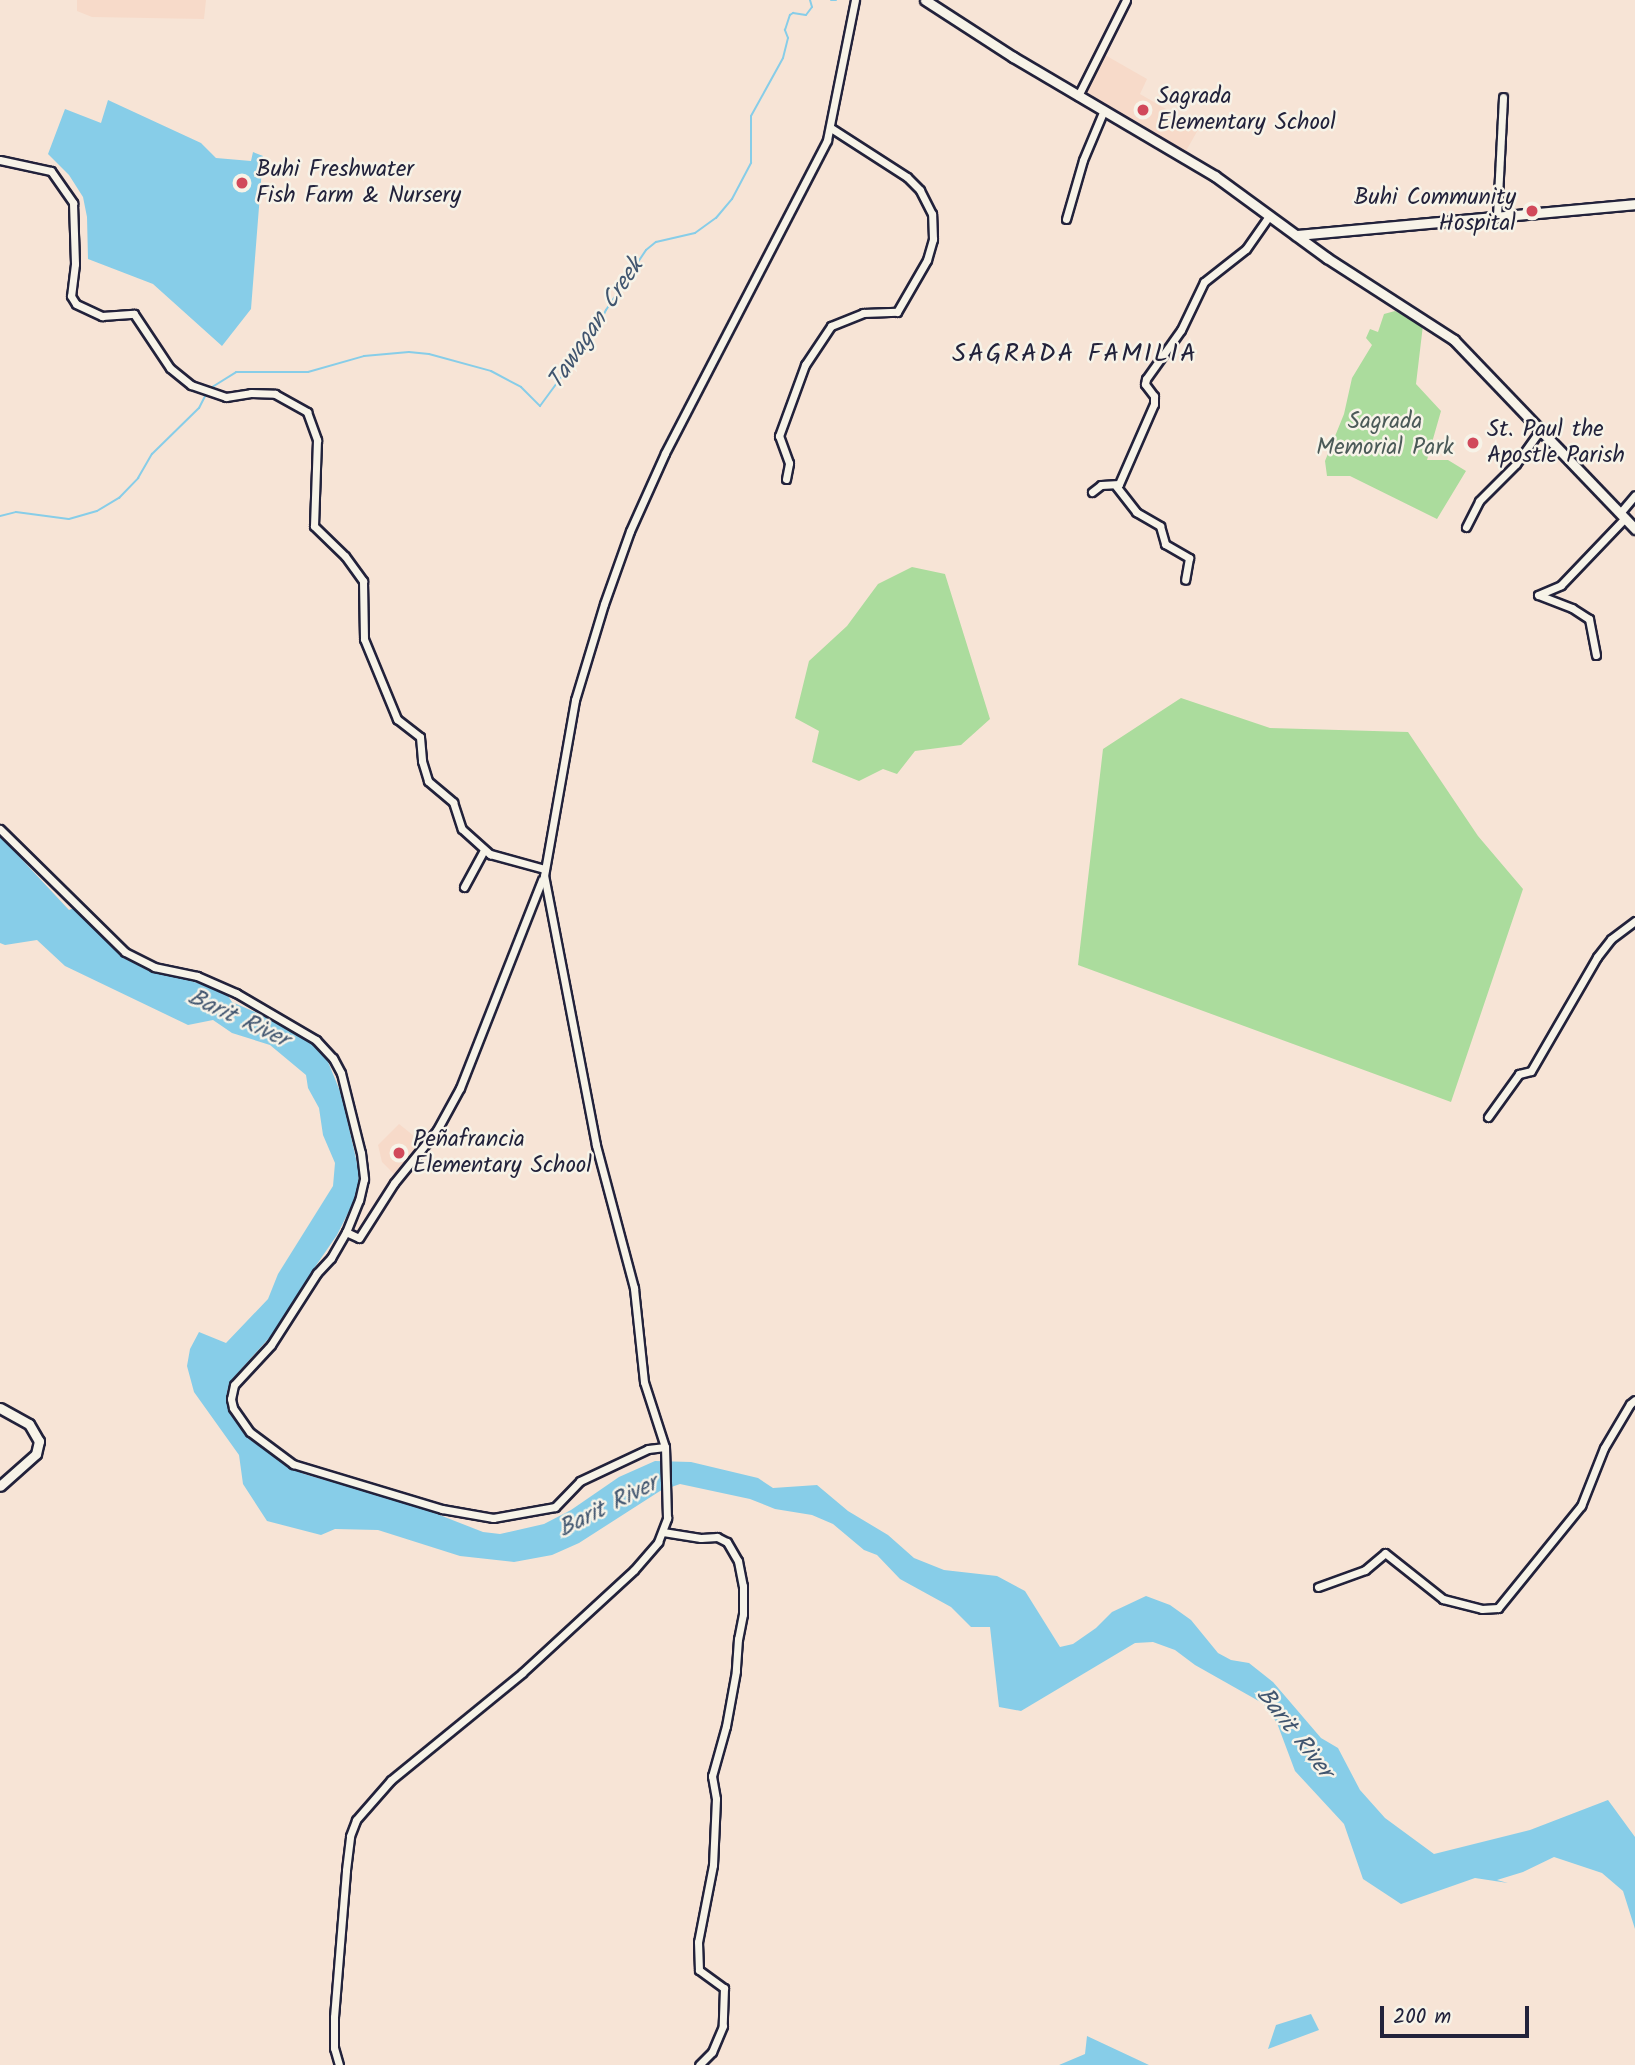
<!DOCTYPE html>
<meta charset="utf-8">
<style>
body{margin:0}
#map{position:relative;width:1635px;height:2065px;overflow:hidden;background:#f7e4d6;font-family:Kalam,sans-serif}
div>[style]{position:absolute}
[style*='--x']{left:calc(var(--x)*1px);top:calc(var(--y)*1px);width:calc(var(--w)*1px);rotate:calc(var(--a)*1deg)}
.built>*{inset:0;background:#f7dac9}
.green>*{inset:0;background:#abdc9d}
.water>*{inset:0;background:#87cde8}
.stream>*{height:2px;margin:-1px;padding:0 1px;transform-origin:1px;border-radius:1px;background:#87cde8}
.roads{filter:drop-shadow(2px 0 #22223b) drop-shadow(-2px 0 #22223b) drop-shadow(0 2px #22223b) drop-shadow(0 -2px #22223b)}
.minor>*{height:7px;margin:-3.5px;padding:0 3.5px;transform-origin:3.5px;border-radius:3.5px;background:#f7f3e8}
.major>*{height:9px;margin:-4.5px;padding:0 4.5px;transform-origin:4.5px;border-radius:4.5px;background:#f7f3e8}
.dots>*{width:19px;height:19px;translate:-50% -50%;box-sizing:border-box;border:4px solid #f7f3e8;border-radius:50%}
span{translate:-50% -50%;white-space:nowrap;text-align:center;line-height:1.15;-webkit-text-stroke:5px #f7f3e8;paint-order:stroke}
.poi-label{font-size:23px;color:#22223b}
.left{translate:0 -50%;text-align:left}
.right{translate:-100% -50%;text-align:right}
.park-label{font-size:23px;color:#4b5a58}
.water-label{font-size:24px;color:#40556f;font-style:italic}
.quarter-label{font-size:26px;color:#22223b;letter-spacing:2px}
.scale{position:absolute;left:1380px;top:2006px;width:149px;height:32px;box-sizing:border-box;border:4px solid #22223b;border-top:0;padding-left:9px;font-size:21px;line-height:24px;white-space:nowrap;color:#22223b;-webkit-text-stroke:5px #f7f3e8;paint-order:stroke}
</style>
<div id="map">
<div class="built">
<div style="clip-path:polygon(77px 0,206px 0,204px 19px,92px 17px,77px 11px)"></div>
<div style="clip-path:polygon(1105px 55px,1147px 79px,1140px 94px,1199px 128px,1186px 151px,1084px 92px)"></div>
<div style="clip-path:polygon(399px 1124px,424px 1144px,397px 1177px,382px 1162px,378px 1145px)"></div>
</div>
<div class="green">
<div style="clip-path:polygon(1395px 311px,1423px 325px,1416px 384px,1441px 411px,1427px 460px,1448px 460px,1466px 471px,1437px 519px,1350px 476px,1327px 476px,1325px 461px,1344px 414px,1352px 378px,1372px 345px,1366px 338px,1370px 329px,1378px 332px,1384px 314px)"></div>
<div style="clip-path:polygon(912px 567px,945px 574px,990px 719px,961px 745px,915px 751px,897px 774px,883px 769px,859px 781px,812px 762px,819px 731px,795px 718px,809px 661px,847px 626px,878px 584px)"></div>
<div style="clip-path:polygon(1181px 698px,1270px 728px,1408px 732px,1478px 836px,1523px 889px,1451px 1102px,1078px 965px,1103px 749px)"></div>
</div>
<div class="water">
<div style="clip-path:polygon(108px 100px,201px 143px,216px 158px,251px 161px,253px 152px,263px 156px,251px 309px,222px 346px,153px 284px,88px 259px,87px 217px,83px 197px,69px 175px,48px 154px,65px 109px,101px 123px)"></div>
<div style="clip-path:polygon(0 836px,69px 910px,74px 908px,113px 946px,137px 962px,226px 993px,232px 1002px,291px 1028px,324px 1052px,342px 1096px,359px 1172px,358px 1193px,337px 1235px,315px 1267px,309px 1284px,280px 1326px,234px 1377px,227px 1391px,233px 1415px,243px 1429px,287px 1466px,304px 1474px,414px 1505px,483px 1532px,500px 1534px,544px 1524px,571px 1510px,619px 1477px,655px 1461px,691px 1462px,758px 1478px,773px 1488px,817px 1485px,848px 1511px,888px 1535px,914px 1558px,944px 1570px,997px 1576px,1025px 1591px,1060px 1647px,1073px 1644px,1096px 1628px,1112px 1612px,1146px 1596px,1170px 1605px,1191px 1620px,1218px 1653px,1231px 1660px,1249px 1663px,1273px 1682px,1321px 1738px,1338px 1748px,1360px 1790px,1385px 1818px,1434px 1854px,1530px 1830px,1608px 1800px,1635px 1837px,1635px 1929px,1623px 1891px,1602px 1873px,1554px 1857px,1523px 1872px,1497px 1880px,1508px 1883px,1475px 1878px,1401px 1904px,1363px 1879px,1344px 1824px,1295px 1771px,1277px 1723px,1264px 1704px,1195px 1665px,1175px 1650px,1153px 1642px,1135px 1643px,1021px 1711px,999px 1707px,990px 1627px,971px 1627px,951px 1607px,900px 1579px,877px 1555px,864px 1550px,833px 1524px,812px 1515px,775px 1509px,750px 1499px,680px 1484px,660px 1491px,579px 1543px,552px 1555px,514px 1562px,460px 1556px,378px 1530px,335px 1529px,321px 1535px,267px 1521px,243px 1484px,239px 1455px,194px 1392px,187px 1366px,190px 1349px,199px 1332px,226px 1343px,268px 1299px,278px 1274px,333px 1186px,335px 1163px,323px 1135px,319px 1108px,308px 1088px,306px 1075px,270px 1045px,232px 1033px,213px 1020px,188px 1025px,65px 966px,37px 940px,5px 945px,0 943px)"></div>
<div style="clip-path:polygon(1311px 2014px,1319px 2030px,1268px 2049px,1276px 2025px)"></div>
<div style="clip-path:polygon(1087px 2036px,1149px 2065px,1059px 2065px,1085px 2054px)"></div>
</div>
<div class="stream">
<div style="--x:831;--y:0;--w:5;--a:0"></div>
<div style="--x:209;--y:389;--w:32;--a:-32"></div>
<div style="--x:236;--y:372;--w:72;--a:0"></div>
<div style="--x:308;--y:372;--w:58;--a:-15.9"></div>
<div style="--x:364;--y:356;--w:45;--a:-5.1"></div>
<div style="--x:409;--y:352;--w:20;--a:6"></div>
<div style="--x:429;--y:354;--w:64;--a:15.3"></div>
<div style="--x:491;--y:371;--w:34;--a:28"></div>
<div style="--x:521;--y:387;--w:27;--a:45"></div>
<div style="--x:540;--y:406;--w:98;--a:-53.7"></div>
<div style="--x:598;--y:327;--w:19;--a:-65"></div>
<div style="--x:606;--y:310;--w:72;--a:-56.3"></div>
<div style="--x:646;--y:250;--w:13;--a:-39"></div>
<div style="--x:656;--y:242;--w:40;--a:-13"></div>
<div style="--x:695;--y:233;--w:26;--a:-36"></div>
<div style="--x:716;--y:218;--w:25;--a:-50"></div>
<div style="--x:732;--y:199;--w:41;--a:-62.2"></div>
<div style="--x:751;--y:163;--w:47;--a:-90"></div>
<div style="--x:751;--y:116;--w:66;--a:-61.1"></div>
<div style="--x:783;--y:58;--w:21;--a:-76"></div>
<div style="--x:788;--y:38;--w:9;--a:-111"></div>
<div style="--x:785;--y:30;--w:16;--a:-72"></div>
<div style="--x:790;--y:15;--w:4;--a:-34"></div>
<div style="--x:793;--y:13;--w:13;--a:9"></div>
<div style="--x:806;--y:15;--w:10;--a:-53"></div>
<div style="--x:812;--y:7;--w:7;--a:-106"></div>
<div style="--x:0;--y:516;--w:16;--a:-14"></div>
<div style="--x:16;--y:512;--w:53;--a:7.5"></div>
<div style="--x:69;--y:519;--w:29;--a:-16"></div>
<div style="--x:97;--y:511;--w:26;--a:-31"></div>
<div style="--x:119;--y:498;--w:28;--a:-46"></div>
<div style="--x:138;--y:478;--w:28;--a:-60"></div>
<div style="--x:152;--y:454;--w:66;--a:-44.4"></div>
<div style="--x:199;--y:408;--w:16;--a:-63"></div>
</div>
<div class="roads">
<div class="minor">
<div style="--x:1078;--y:96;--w:107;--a:-63.4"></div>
<div style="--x:0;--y:160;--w:52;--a:12.2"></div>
<div style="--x:51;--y:171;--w:39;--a:55"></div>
<div style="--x:73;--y:203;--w:61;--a:88.1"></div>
<div style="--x:75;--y:264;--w:32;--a:97"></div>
<div style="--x:71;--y:296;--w:9;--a:58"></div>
<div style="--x:76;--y:304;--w:29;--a:25"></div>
<div style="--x:102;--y:316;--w:32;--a:-4"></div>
<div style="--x:134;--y:314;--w:65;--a:56.3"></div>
<div style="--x:170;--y:368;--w:27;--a:39"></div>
<div style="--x:191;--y:385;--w:37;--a:19"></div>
<div style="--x:226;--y:397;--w:25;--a:-9"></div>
<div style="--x:251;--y:393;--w:24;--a:2"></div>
<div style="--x:275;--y:394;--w:37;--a:29"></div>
<div style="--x:307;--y:412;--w:30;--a:70"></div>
<div style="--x:317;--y:440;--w:86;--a:92"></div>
<div style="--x:314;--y:526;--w:43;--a:44.1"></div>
<div style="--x:345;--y:556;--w:31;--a:54"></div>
<div style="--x:363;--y:581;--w:58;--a:89"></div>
<div style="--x:364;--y:639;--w:87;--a:67.6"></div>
<div style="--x:397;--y:719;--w:29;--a:38"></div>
<div style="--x:420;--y:737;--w:24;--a:85"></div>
<div style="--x:422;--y:761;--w:21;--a:73"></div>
<div style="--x:428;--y:781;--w:33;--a:40"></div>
<div style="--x:453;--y:802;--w:28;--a:72"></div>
<div style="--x:462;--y:829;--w:38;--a:42"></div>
<div style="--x:490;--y:854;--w:57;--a:15.3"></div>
<div style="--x:1497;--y:216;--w:119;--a:-87.1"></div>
<div style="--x:1066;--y:219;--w:61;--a:-73.9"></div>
<div style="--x:1083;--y:160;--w:54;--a:-67.2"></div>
<div style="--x:786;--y:479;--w:16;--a:-79"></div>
<div style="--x:789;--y:463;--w:29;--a:-110"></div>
<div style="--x:779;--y:436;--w:76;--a:-69.9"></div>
<div style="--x:805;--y:365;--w:47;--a:-56.3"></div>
<div style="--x:831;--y:326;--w:35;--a:-22"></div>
<div style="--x:863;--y:313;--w:34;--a:-2"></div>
<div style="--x:897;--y:312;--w:60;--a:-60"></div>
<div style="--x:927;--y:260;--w:22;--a:-74"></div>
<div style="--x:933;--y:239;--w:25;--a:-92"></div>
<div style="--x:932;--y:214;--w:27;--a:-117"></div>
<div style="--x:920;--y:190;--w:18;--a:-135"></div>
<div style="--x:907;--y:177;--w:90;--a:-147.2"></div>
<div style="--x:1116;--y:486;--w:33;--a:52"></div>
<div style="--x:1136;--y:512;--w:28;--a:30"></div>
<div style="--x:1160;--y:526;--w:19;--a:74"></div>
<div style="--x:1165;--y:544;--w:28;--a:30"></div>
<div style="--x:1189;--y:558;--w:22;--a:100"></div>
<div style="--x:1092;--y:492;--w:11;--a:-38"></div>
<div style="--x:1101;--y:485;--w:18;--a:-3"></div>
<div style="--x:1119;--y:484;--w:87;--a:-66.4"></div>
<div style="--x:1154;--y:404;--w:8;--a:-90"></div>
<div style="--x:1154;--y:396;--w:15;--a:-127"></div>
<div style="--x:1145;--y:384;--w:5;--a:-79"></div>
<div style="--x:1146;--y:379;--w:60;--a:-54.5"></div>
<div style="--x:1181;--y:330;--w:53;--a:-64.4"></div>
<div style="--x:1204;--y:282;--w:53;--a:-38.2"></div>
<div style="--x:1246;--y:249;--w:40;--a:-55.1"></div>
<div style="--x:1620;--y:513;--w:23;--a:-50"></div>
<div style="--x:1466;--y:527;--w:29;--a:-63"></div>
<div style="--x:1479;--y:501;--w:52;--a:-45"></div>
<div style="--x:1516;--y:464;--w:43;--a:-54.5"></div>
<div style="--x:1596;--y:655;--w:37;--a:-101"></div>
<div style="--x:1589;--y:619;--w:20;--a:-147"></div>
<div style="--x:1572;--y:608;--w:36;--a:-159"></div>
<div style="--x:1538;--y:595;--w:25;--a:-23"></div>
<div style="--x:1561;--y:585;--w:93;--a:-46.3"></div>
<div style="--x:0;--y:829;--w:175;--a:44.5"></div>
<div style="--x:125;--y:952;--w:33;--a:27"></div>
<div style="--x:154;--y:967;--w:44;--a:11.8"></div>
<div style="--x:197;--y:976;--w:43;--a:23.6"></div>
<div style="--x:236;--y:993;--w:93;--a:30.4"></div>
<div style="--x:316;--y:1040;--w:25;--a:47"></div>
<div style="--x:333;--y:1058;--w:17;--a:62"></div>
<div style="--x:341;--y:1073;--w:82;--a:76"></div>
<div style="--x:361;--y:1153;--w:26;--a:83"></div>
<div style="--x:364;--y:1179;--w:22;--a:103"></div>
<div style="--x:359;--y:1200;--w:35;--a:112"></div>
<div style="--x:346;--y:1232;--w:30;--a:120"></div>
<div style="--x:331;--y:1258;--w:21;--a:133"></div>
<div style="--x:317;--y:1273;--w:85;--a:122.6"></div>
<div style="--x:271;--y:1345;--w:54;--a:132.8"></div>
<div style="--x:234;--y:1385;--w:14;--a:102"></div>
<div style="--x:231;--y:1399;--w:9;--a:77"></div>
<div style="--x:233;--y:1408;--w:29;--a:55"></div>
<div style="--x:250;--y:1432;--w:54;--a:36.7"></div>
<div style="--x:293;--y:1464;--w:156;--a:16.8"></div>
<div style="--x:442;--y:1509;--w:52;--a:10"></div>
<div style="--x:493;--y:1518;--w:63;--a:-10.1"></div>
<div style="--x:555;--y:1507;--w:36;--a:-46"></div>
<div style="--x:580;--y:1481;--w:75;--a:-25.2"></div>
<div style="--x:648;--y:1449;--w:17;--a:-7"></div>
<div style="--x:464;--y:887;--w:42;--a:-61.6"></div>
<div style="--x:1488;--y:1117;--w:53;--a:-54.2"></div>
<div style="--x:1519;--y:1074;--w:12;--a:-14"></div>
<div style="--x:1531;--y:1071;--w:132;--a:-59.9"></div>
<div style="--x:1597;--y:957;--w:23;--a:-52"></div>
<div style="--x:1611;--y:939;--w:30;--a:-37"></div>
<div style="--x:346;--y:1232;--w:14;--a:25"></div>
<div style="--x:359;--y:1238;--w:65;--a:-57.5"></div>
<div style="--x:394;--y:1183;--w:68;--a:-50.9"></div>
<div style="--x:437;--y:1130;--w:48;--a:-61.3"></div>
<div style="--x:460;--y:1088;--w:224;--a:-68.5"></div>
<div style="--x:663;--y:1532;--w:38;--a:9"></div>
<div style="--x:701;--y:1538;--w:16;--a:-4"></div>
<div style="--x:717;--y:1537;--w:11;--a:27"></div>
<div style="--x:727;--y:1542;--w:22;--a:60"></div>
<div style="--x:738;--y:1561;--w:25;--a:79"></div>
<div style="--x:743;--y:1586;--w:28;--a:90"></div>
<div style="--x:743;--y:1614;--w:25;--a:101"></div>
<div style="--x:738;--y:1639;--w:32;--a:94"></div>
<div style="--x:736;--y:1671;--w:56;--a:100.3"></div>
<div style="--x:726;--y:1726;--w:52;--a:105.6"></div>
<div style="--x:712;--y:1776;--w:23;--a:80"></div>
<div style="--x:716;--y:1799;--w:66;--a:92.6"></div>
<div style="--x:713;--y:1865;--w:78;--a:101"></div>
<div style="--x:698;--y:1942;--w:28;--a:88"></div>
<div style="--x:699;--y:1970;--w:31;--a:36"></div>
<div style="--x:724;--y:1988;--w:38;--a:92"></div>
<div style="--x:723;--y:2026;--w:28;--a:113"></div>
<div style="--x:712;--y:2052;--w:18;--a:135"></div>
<div style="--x:1318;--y:1587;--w:50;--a:-19.9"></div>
<div style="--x:1365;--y:1570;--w:26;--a:-40"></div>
<div style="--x:1385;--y:1553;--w:74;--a:38.4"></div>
<div style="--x:1443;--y:1599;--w:40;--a:14.4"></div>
<div style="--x:1482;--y:1609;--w:16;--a:-4"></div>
<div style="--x:1498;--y:1608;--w:132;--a:-50.9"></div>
<div style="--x:1581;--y:1506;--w:62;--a:-68.4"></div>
<div style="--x:1604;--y:1448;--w:51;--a:-59.4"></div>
<div style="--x:1630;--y:1404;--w:6;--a:-39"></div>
<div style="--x:339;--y:2065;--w:18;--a:-106"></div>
<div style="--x:334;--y:2048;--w:31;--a:-90"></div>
<div style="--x:334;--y:2017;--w:147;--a:-85.3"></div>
<div style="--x:346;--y:1870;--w:34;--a:-83"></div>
<div style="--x:350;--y:1836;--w:17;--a:-69"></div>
<div style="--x:356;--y:1820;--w:53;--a:-48.8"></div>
<div style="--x:391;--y:1780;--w:169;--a:-39.2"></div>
<div style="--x:522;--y:1673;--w:152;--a:-42.6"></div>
<div style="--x:634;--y:1570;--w:37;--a:-49"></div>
<div style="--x:658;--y:1542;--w:26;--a:-69"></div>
<div style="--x:667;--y:1518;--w:71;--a:-91.6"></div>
<div style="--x:665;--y:1447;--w:68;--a:-107.9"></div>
<div style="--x:644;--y:1382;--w:95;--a:-96.1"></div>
<div style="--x:634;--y:1288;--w:148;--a:-104.9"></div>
<div style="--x:596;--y:1145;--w:274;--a:-100.9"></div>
<div style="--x:544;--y:876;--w:179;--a:-80"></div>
<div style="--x:575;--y:700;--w:100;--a:-73.2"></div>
<div style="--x:604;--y:604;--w:77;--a:-70.4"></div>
<div style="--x:630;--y:531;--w:85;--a:-65.8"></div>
<div style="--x:665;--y:453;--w:352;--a:-62.6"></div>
<div style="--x:827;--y:140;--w:143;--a:-78.7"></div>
</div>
<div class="major">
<div style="--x:925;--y:0;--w:105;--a:32.9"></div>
<div style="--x:1013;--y:57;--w:234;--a:30.5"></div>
<div style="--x:1215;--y:176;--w:139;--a:36.2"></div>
<div style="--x:1327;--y:258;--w:151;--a:32.8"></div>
<div style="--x:1454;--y:340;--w:262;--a:46.2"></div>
<div style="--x:1296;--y:235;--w:340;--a:-5.2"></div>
<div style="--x:0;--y:1408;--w:33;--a:29"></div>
<div style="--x:29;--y:1424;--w:20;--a:60"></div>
<div style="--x:39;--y:1441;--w:13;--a:103"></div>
<div style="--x:36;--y:1454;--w:48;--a:138.4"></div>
</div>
</div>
<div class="dots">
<div style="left:1143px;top:110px;background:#d1495b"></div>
<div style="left:242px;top:183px;background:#d1495b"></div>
<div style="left:1532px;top:211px;background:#d1495b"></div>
<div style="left:1473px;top:443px;background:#d1495b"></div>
<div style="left:399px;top:1153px;background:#d1495b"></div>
</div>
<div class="poi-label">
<span class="left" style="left:1157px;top:110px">Sagrada<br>Elementary School</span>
<span class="left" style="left:256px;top:183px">Buhi Freshwater<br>Fish Farm &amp; Nursery</span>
<span class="right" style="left:1516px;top:211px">Buhi Community<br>Hospital</span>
<span class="left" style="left:1487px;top:443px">St. Paul the<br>Apostle Parish</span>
<span class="left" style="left:413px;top:1153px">Peñafrancia<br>Elementary School</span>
</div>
<div class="park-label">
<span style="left:1385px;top:435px">Sagrada<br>Memorial Park</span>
</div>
<div class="water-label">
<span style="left:596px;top:324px;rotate:-56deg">Tawagan Creek</span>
<span style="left:238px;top:1019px;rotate:25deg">Barit River</span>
<span style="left:608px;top:1507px;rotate:-27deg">Barit River</span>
<span style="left:1294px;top:1733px;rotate:52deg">Barit River</span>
</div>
<div class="quarter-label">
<span style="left:1075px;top:355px">SAGRADA FAMILIA</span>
</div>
<div class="scale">200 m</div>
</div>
